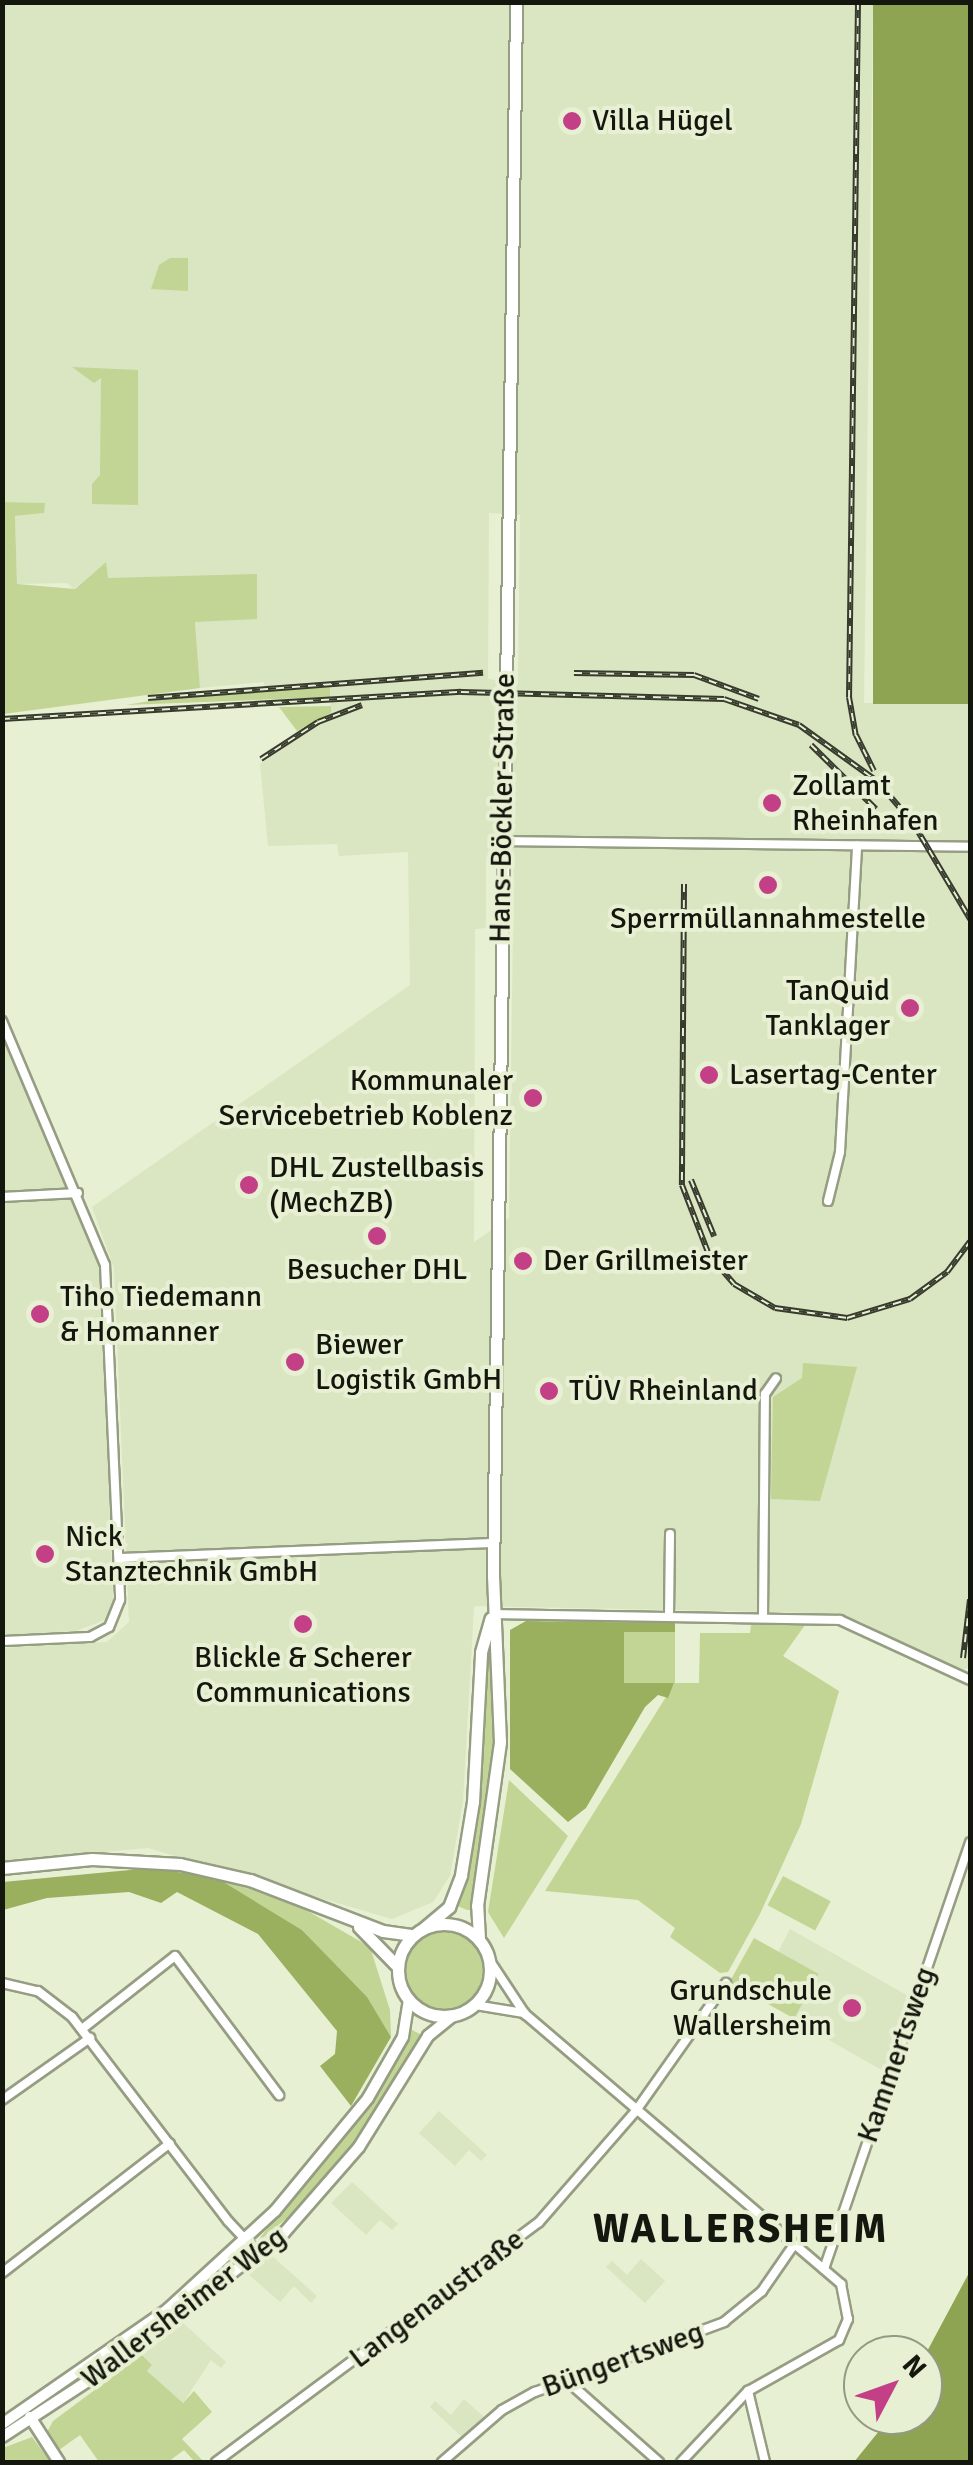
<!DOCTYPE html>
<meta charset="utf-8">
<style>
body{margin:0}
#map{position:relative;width:973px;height:2465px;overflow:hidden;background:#e7f0d3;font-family:Signika,sans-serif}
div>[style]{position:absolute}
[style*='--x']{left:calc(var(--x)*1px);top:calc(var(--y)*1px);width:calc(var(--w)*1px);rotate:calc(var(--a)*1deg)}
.built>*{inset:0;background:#dae5c1}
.green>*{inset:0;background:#c2d594;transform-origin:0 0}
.round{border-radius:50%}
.forest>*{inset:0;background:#9bb05e}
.water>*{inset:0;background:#8fa452;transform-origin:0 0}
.roads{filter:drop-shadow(2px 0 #959d82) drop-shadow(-2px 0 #959d82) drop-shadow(0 2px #959d82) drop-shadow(0 -2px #959d82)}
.minor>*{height:8px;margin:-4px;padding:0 4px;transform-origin:4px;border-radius:4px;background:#fff}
.tertiary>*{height:10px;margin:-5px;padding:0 5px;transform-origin:5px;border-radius:5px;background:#fff}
.secondary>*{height:11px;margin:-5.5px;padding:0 5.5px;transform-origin:5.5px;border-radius:5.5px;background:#fff}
.secondary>.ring{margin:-5.5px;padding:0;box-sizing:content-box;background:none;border:11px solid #fff;border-radius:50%}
.rail>*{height:6px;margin-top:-3px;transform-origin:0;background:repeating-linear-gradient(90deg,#e7f0d3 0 8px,#373b2e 0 16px);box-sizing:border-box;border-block:2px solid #373b2e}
.dots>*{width:28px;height:28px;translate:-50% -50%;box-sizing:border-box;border:5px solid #e7f0d3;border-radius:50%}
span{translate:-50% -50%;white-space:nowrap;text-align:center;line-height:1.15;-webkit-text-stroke:8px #e7f0d3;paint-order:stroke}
.poi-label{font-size:30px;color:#14170d}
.left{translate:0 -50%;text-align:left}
.right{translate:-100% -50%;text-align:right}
.street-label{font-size:30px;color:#14170d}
.district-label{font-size:40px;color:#14170d;font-weight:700;letter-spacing:2.5px}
.frame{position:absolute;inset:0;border:5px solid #14170d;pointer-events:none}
.north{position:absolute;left:843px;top:2335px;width:100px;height:100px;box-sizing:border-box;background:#e7f0d3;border:2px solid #939984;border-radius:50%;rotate:49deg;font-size:28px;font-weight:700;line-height:40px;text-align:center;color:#14170d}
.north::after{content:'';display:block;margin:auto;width:35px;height:45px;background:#c34087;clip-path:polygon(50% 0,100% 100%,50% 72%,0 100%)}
</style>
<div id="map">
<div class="built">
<div style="clip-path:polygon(evenodd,3px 3px,873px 3px,864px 703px,970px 704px,970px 1667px,956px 1673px,860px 1621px,821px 1613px,474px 1606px,463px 1802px,450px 1876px,433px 1902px,392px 1919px,148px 1848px,3px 1861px,2px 1648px,107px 1642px,129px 1622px,114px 1268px,92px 1207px,410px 985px,408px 852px,339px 856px,337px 844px,268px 846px,260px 764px,300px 737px,297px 731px,331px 714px,330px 688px,265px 691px,264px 682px,200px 688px,195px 622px,107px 578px,106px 562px,74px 589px,67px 583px,17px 584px,15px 516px,44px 513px,44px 503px,3px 502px,3px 3px,489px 513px,520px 515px,518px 683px,488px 679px,489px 513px,3px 3px,486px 857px,514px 858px,509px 1218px,474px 1242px,475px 929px,486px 928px,486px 857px)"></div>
<div style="clip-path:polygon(2px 1030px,102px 1273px,113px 1600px,105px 1620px,76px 1631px,3px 1635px)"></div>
<div style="clip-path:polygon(790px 1929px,910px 1997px,885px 2072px,792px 2019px,818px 1975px,778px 1952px)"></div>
<div style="clip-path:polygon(439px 2111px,487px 2155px,481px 2161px,469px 2150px,455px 2166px,419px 2133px)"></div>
<div style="clip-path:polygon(352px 2182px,398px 2224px,392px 2230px,380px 2220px,366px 2235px,331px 2203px)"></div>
<div style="clip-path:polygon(271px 2255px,317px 2296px,311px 2303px,294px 2286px,280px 2302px,247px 2273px)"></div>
<div style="clip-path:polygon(641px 2259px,665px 2281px,645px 2303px,606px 2267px,612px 2261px,627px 2275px)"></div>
<div style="clip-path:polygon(183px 2323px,226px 2362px,221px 2368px,211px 2360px,183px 2403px,147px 2371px,152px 2365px,142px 2355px)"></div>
<div style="clip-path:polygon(464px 2399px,486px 2419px,464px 2439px,430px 2407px,435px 2401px,451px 2415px)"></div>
</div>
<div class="green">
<div style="clip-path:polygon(170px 258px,188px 258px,188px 291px,151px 289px,159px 265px)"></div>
<div style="clip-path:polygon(72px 367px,138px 370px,138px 505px,92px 504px,92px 484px,100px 475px,101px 378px,94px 383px)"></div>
<div style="clip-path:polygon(3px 502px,45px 503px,44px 513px,15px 516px,17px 584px,75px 589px,106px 562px,108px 578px,257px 574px,257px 619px,195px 622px,200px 688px,3px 714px)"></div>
<div style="clip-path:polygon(330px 687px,330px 697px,126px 705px,179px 696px)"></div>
<div style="clip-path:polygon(331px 706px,331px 713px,297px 731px,279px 707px)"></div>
<div style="clip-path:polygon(803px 1363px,857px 1367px,820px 1501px,771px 1499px,773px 1397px,802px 1378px)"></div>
<div style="clip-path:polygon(751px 1625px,805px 1625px,783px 1656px,839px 1691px,801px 1824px,760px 1914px,728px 1972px,720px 1973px,670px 1937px,675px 1928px,638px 1900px,545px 1891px,674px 1684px,624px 1683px,624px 1632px,675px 1632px,675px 1683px,699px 1683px,700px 1633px,750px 1633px)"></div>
<div style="clip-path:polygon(490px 1642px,495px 1765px,473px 1910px,467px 1910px,455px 1905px,466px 1875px)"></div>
<div style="clip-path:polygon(509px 1780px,568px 1836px,504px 1938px,488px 1912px)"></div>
<div style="left:783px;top:1876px;width:54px;height:33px;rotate:28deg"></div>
<div style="clip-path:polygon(217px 1878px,299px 1906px,370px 1947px,390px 2010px,391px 2037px,366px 1997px,302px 1930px)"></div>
<div class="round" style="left:405px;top:1931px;width:78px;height:78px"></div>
<div style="left:754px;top:1938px;width:74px;height:51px;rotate:29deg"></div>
<div style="clip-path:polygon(410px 2029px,424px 2036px,355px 2147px,298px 2209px,254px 2245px,354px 2122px)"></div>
<div style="clip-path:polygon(142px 2355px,152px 2365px,147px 2371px,183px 2403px,194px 2391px,212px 2412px,182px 2439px,204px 2462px,195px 2462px,184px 2450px,168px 2462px,99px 2462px,80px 2435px,59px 2450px,47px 2432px,53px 2421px)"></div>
<div style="clip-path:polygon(32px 2437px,51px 2462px,5px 2462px,3px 2448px)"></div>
</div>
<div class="forest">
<div style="clip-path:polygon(526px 1621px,675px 1623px,675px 1632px,624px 1632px,624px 1683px,674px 1683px,668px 1698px,658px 1695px,645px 1707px,586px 1808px,568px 1822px,510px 1769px,510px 1630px)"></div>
<div style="clip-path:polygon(151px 1868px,217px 1878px,302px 1930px,367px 1997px,391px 2037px,351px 2106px,320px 2066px,335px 2054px,337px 2031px,258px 1934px,177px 1892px,161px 1903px,129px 1892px,47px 1898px,3px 1910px,3px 1882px)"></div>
</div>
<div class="water">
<div style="left:873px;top:3px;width:97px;height:701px"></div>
<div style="clip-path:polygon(970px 2271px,970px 2462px,854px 2462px,892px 2415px,923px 2415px,923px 2359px)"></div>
</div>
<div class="roads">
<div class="minor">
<div style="--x:503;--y:841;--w:467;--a:0.7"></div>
<div style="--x:2;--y:1021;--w:265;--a:67.1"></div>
<div style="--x:105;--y:1265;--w:335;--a:87.4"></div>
<div style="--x:120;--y:1600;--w:29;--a:112"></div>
<div style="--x:109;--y:1627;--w:21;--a:152"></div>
<div style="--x:90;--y:1637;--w:88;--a:177.4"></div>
<div style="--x:2;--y:1197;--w:76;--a:-3"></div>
<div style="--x:828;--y:1201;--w:50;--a:-76.2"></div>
<div style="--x:840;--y:1152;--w:307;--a:-86.8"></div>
<div style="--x:119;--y:1558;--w:375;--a:-2.3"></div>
<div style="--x:494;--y:1614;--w:346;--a:1"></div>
<div style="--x:840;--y:1620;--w:143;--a:24.8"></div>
<div style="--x:669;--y:1616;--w:82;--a:-89.3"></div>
<div style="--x:763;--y:1617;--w:223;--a:-89.5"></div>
<div style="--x:765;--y:1394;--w:19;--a:-55"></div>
<div style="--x:490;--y:1961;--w:64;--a:56.6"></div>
<div style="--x:525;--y:2014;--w:416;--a:40.5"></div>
<div style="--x:841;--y:2284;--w:36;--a:79"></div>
<div style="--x:848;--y:2319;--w:23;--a:113"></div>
<div style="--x:839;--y:2340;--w:104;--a:150.7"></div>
<div style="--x:748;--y:2391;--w:73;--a:76.5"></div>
<div style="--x:2;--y:1983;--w:37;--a:13"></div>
<div style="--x:38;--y:1991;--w:43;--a:37.4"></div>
<div style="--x:72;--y:2017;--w:257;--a:52.6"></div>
<div style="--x:228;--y:2221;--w:35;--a:47"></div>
<div style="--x:252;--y:2247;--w:11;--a:10"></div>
<div style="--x:475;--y:2005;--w:50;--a:9.3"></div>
<div style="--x:82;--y:2029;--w:118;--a:-38.1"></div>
<div style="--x:175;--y:1956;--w:174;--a:53.2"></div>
<div style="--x:2;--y:2100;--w:108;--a:-35.2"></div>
<div style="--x:824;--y:2269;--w:451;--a:-71.1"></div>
<div style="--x:2;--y:2273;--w:212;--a:-37.7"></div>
<div style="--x:566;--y:2380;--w:124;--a:41.4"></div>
<div style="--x:216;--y:2462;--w:402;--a:-36.6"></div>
<div style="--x:539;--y:2222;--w:146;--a:-48.9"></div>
<div style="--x:635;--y:2112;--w:158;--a:-54.8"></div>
<div style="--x:442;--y:2462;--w:79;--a:-40.9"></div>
<div style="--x:502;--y:2410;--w:38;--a:-29"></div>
<div style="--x:535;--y:2392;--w:202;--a:-20.3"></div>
<div style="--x:724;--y:2322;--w:49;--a:-39.2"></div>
<div style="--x:762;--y:2291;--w:55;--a:-55.4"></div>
<div style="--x:681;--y:2462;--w:98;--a:-46.7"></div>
</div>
<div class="tertiary">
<div style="--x:30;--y:2417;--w:54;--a:57.2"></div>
<div style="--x:2;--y:2424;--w:202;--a:-34.7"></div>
<div style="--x:168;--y:2309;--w:145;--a:-42.5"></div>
<div style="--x:275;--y:2211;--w:146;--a:-50.5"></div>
<div style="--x:368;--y:2098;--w:70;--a:-60.2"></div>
<div style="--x:403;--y:2037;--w:36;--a:-81"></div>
<div style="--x:2;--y:2437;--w:126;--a:-33.1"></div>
<div style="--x:108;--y:2368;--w:222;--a:-37.5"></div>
<div style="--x:284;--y:2233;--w:114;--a:-48.9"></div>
<div style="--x:359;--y:2147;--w:131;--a:-58.1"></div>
<div style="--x:428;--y:2036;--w:32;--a:-39"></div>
</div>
<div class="secondary">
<div style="--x:2;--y:1868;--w:90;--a:-5.7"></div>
<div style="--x:92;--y:1859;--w:88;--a:3.3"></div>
<div style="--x:180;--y:1864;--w:72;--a:12.9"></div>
<div style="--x:250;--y:1880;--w:142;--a:21"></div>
<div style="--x:383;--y:1931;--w:30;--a:8"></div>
<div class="ring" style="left:398px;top:1924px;width:81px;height:81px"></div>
<div style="--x:359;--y:1927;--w:56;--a:45.7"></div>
<div style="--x:424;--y:1928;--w:33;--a:-40"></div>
<div style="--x:449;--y:1907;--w:34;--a:-69"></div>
<div style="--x:461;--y:1875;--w:74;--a:-80.7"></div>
<div style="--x:473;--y:1802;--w:150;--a:-86.9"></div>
<div style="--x:481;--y:1652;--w:35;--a:-74"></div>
<div style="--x:479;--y:1939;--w:33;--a:-93"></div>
<div style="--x:477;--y:1906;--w:166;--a:-82"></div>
<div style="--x:500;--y:1742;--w:165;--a:-92.4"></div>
<div style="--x:493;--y:1577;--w:1575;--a:-89.16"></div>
</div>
</div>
<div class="rail">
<div style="--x:858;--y:2;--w:695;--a:90.74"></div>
<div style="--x:849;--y:697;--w:39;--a:80"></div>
<div style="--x:856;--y:735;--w:40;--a:63.4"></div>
<div style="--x:574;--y:673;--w:120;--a:1"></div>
<div style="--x:694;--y:675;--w:69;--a:20.3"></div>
<div style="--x:148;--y:698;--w:336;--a:-4.3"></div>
<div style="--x:2;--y:719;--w:460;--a:-3.4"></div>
<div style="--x:461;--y:692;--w:263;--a:1.5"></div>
<div style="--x:724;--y:699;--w:79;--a:19.1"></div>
<div style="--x:799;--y:725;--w:96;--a:35.7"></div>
<div style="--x:877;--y:781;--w:55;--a:49.4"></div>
<div style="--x:913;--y:823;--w:112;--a:59.3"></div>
<div style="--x:811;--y:745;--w:91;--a:44.6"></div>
<div style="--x:261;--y:759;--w:68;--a:-33"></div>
<div style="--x:318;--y:722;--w:47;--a:-21.1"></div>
<div style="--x:684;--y:884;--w:301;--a:90.4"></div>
<div style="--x:682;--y:1185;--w:75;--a:68.9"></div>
<div style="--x:709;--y:1255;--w:38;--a:49"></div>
<div style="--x:734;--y:1284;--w:48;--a:30.3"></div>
<div style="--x:775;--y:1308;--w:73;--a:7.9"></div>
<div style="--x:847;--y:1318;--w:66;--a:-16.8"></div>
<div style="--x:910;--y:1299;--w:46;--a:-36.1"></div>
<div style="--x:947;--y:1272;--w:38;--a:-53"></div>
<div style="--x:691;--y:1180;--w:61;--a:67.7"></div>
<div style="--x:963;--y:1658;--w:59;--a:-83.2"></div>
</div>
<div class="dots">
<div style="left:572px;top:121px;background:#c34087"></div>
<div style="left:772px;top:803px;background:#c34087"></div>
<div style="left:768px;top:885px;background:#c34087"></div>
<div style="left:910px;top:1008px;background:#c34087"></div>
<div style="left:709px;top:1075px;background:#c34087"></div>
<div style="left:533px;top:1098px;background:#c34087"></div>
<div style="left:249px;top:1185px;background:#c34087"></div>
<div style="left:377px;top:1236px;background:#c34087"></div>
<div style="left:523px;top:1261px;background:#c34087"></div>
<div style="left:40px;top:1314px;background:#c34087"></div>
<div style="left:295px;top:1362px;background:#c34087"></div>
<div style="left:549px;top:1391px;background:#c34087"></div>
<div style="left:45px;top:1554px;background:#c34087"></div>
<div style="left:303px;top:1624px;background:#c34087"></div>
<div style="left:852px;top:2008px;background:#c34087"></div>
</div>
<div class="poi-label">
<span class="left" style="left:592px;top:121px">Villa Hügel</span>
<span class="left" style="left:792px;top:803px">Zollamt<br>Rheinhafen</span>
<span style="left:768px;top:919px">Sperrmüllannahmestelle</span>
<span class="right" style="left:890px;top:1008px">TanQuid<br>Tanklager</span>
<span class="left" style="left:729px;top:1075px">Lasertag-Center</span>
<span class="right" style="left:513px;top:1098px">Kommunaler<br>Servicebetrieb Koblenz</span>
<span class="left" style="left:269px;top:1185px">DHL Zustellbasis<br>(MechZB)</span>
<span class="left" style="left:543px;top:1261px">Der Grillmeister</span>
<span style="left:377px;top:1270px">Besucher DHL</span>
<span class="left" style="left:60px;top:1314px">Tiho Tiedemann<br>&amp; Homanner</span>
<span class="left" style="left:315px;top:1362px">Biewer<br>Logistik GmbH</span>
<span class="left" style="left:569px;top:1391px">TÜV Rheinland</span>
<span class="left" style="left:65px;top:1554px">Nick<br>Stanztechnik GmbH</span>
<span style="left:303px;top:1675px">Blickle &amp; Scherer<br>Communications</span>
<span class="right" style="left:832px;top:2008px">Grundschule<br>Wallersheim</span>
</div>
<div class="street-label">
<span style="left:503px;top:808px;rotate:-89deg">Hans-Böckler-Straße</span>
<span style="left:897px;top:2055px;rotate:-71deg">Kammertsweg</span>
<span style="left:437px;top:2299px;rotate:-37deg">Langenaustraße</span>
<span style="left:184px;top:2308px;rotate:-37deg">Wallersheimer Weg</span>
<span style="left:623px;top:2360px;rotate:-20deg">Büngertsweg</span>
</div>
<div class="district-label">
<span style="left:741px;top:2229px">WALLERSHEIM</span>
</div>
<div class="frame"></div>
<div class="north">N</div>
</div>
